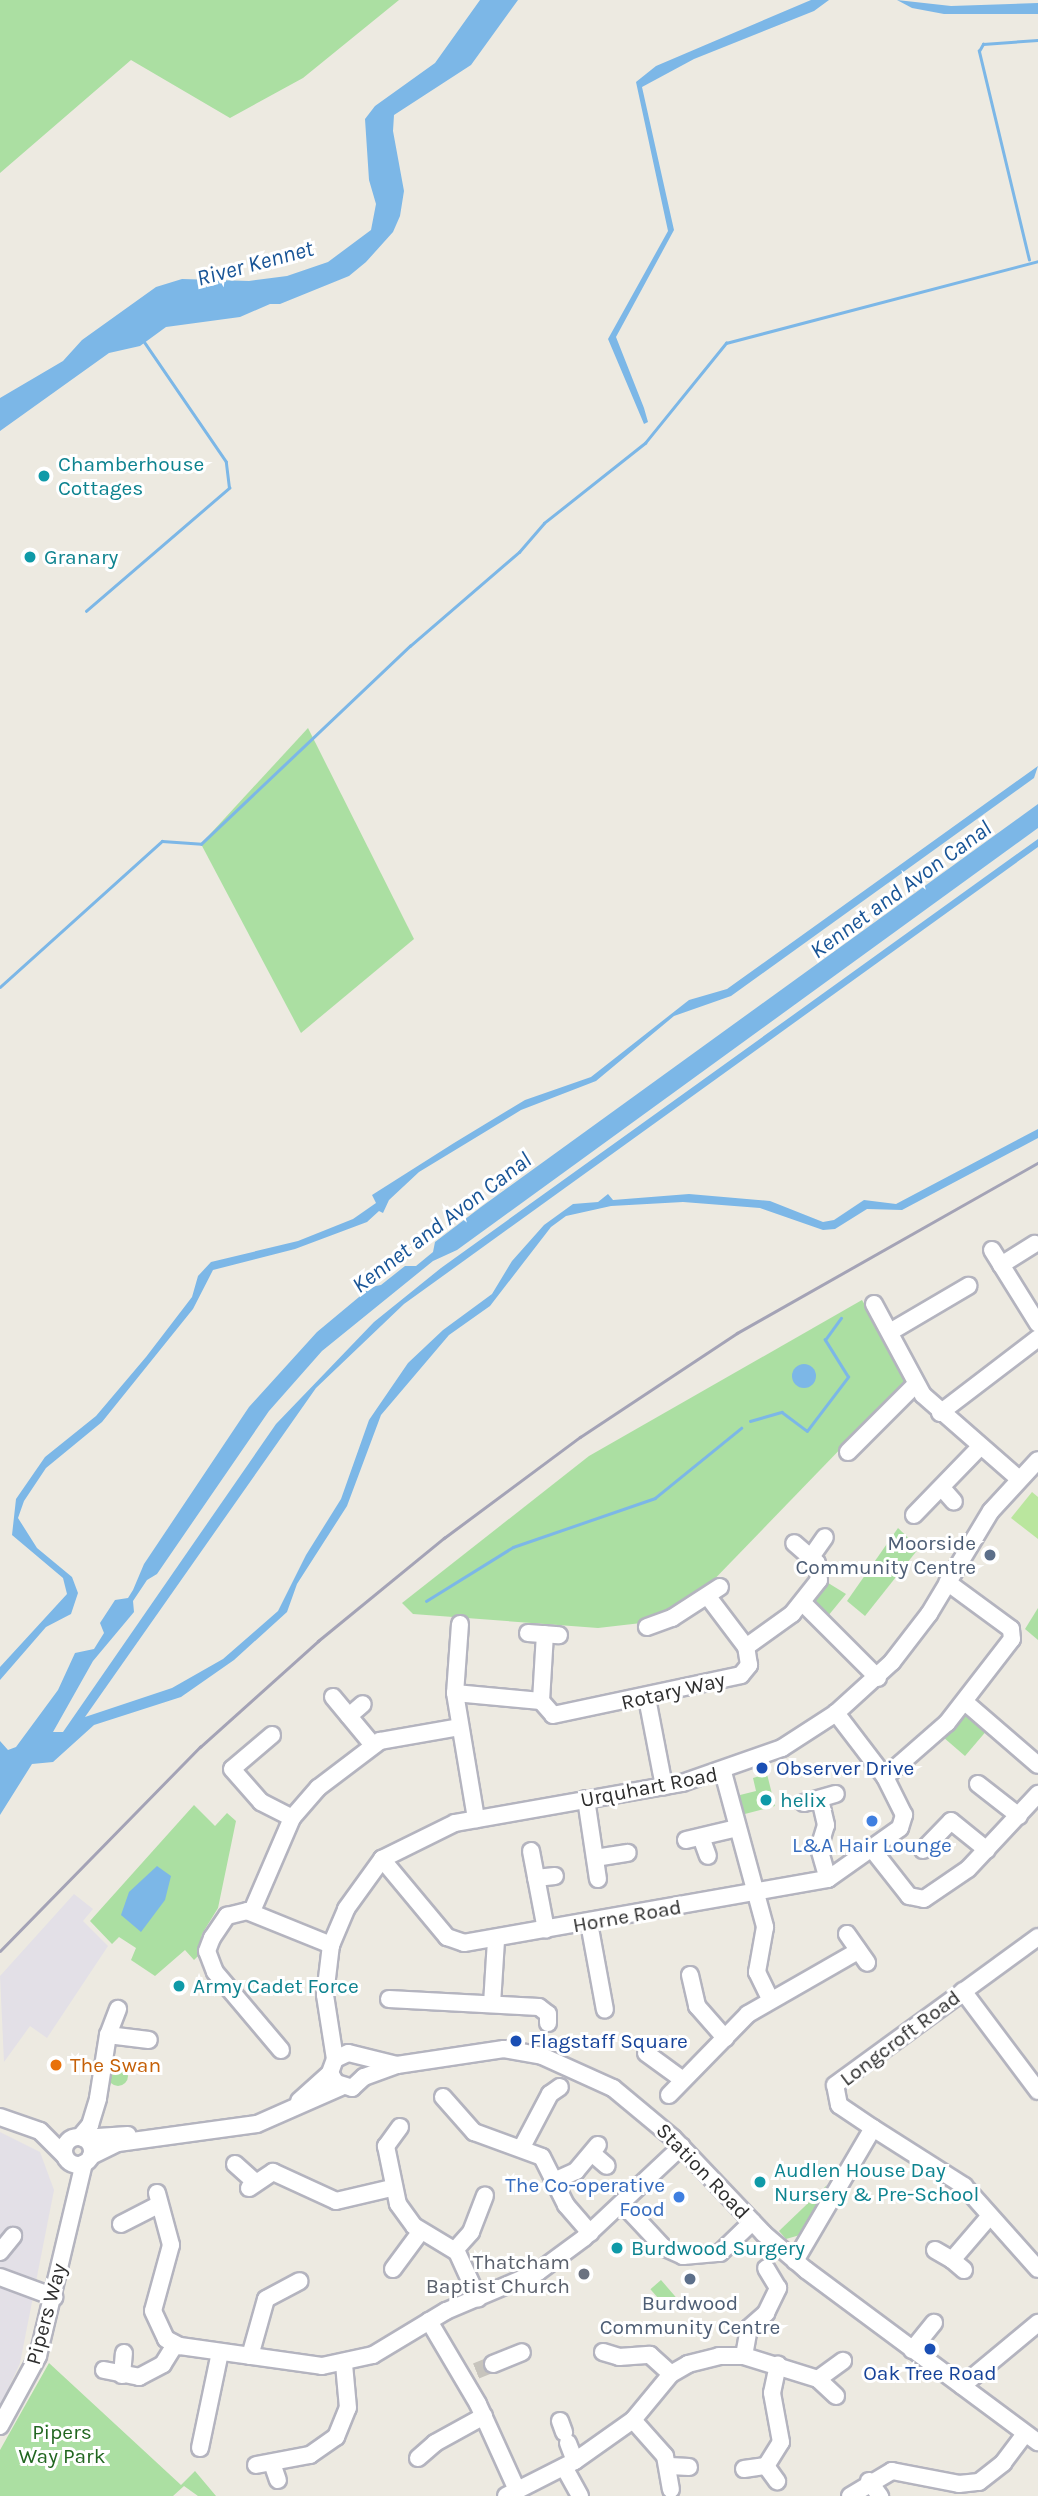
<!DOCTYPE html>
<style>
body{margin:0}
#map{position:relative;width:1038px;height:2496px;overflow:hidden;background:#edeae1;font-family:Karla,sans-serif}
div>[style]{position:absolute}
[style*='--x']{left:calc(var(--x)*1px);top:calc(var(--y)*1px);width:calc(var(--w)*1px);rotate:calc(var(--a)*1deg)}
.industrial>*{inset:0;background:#e3e0e7}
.green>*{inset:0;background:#abdfa2;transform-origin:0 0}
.round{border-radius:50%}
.pitch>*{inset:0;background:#bae69e}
.water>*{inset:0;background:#7cb7e7}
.stream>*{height:2.5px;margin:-1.25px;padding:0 1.25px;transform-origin:1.25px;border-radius:1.25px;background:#7cb7e7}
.minor-tunnel>*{height:16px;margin-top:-8px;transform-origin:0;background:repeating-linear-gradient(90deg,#c7c4bd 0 16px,transparent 0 24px)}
.roads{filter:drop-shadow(2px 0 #b4b4bf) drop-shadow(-2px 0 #b4b4bf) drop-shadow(0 2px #b4b4bf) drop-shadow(0 -2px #b4b4bf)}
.minor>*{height:16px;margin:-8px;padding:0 8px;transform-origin:8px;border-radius:8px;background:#fff}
.minor>.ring{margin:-8px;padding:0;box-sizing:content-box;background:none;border:16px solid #fff;border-radius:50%}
.rail>*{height:2.5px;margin:-1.25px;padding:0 1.25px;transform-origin:1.25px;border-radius:1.25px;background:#a4a3b6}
.dots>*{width:19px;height:19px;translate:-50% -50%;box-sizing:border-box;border:4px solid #fff;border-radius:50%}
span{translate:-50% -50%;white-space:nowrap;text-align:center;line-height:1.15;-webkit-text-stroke:6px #fff;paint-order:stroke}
.culture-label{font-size:21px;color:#0d838f}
.left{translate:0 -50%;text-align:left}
.service-label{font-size:21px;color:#4e5e75}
.right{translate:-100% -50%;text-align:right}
.street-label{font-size:21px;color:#2d2d2d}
.transit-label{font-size:21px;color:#164399}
.shop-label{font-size:21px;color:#366cbe}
.food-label{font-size:21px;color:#c56008}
.worship-label{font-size:21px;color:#5b616d}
.park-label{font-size:21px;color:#226721}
.water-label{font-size:23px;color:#185496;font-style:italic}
</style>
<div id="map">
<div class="industrial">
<div style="clip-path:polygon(74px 1894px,93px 1909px,83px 1921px,108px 1946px,47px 2038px,30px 2026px,4px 2062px,0 1976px)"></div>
<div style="clip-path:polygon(0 2132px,40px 2152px,54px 2190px,20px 2363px,0 2407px)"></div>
</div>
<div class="green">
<div style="clip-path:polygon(0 0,399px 0,303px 78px,230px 118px,131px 60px,0 173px)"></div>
<div style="clip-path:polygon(308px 728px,414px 939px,301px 1033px,201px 844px)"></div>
<div style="clip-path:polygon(862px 1300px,908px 1379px,703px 1591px,650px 1622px,598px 1628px,413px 1614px,402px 1603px,589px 1456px)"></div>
<div style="clip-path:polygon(898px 1528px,919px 1548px,865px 1616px,847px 1601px)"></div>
<div style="clip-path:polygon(825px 1581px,846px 1594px,828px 1616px,815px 1600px)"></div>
<div style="clip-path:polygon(1038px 1608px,1038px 1640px,1025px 1629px)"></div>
<div style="clip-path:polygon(965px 1714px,988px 1729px,965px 1756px,943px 1737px)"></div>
<div style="clip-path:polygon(767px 1774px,775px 1806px,741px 1815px,736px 1796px,756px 1791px,753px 1778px)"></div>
<div style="clip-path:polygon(194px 1805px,215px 1826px,227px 1813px,236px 1821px,218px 1908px,202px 1934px,199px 1955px,194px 1960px,185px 1950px,155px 1976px,131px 1960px,136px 1948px,119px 1937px,112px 1944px,90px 1921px)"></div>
<div class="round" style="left:108px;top:2066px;width:20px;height:20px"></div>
<div style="clip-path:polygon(827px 2185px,800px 2235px,786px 2239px,779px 2231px)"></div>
<div style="left:661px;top:2280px;width:30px;height:14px;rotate:49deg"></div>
<div style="clip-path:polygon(49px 2363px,181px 2485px,195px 2471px,216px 2496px,198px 2496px,184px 2486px,173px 2496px,0 2496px,0 2450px)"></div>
</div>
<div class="pitch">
<div style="clip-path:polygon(1032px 1492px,1038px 1497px,1038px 1539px,1011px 1518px)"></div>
</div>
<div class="water">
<div style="clip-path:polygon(480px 0,518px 0,471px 65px,394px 115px,393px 131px,404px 191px,400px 216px,393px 232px,366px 262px,349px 276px,280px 304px,270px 304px,240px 317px,166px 327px,140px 346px,109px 353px,0 431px,0 398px,63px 361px,82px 340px,156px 287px,182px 279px,249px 281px,287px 276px,328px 262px,371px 230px,376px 204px,369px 180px,365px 119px,375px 106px,435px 63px)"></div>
<div style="clip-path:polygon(811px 0,829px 0,814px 11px,694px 59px,642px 87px,674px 230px,616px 337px,644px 408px,648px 422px,644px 424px,608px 339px,668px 231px,636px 82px,656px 66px)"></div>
<div style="clip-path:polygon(897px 0,951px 6px,1038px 3px,1038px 14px,944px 14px,912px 8px)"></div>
<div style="clip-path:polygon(1038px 766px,1034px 778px,731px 996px,674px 1016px,596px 1081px,521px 1110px,419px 1172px,389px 1200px,383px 1213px,379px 1211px,367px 1222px,295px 1249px,213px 1270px,193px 1309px,102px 1422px,46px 1468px,24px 1501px,18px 1518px,37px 1548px,72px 1577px,78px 1593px,71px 1614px,46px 1627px,0 1680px,0 1667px,67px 1594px,63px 1578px,12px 1535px,16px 1499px,45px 1457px,96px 1416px,146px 1357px,192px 1297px,198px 1276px,211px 1262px,298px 1241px,353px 1219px,376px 1203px,372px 1195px,454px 1143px,525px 1100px,591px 1077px,689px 1000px,727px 989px)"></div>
<div style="clip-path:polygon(1038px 804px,1038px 828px,457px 1250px,433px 1261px,322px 1351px,269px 1411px,157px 1574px,147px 1580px,133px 1601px,134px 1612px,93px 1661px,53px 1732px,63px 1732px,276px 1424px,374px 1322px,441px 1268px,1038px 839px,1038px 847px,404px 1304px,316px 1388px,85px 1717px,172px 1688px,223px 1659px,278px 1611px,306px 1555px,341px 1499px,369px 1420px,408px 1363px,443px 1330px,492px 1294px,512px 1261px,544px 1225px,573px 1204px,598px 1202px,608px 1194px,613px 1200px,689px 1194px,770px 1201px,823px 1222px,834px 1220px,864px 1200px,896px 1204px,1038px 1129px,1038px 1138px,902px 1210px,867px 1209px,835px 1229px,823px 1230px,760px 1208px,683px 1202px,611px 1206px,566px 1216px,551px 1227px,490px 1306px,449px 1335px,381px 1415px,347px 1506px,297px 1584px,287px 1612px,234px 1660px,181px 1697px,94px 1725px,53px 1762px,32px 1764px,0 1815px,0 1741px,8px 1750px,16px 1747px,58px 1690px,75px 1653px,94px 1649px,104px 1633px,100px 1623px,115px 1600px,128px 1598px,133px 1590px,144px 1564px,249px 1407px,317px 1332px,371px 1287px,381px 1285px,405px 1266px,416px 1266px,433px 1252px,435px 1242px,481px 1207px)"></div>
<div class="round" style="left:792px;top:1364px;width:24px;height:24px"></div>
<div style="clip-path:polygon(157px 1866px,171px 1876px,165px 1900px,141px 1932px,121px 1915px,129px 1892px)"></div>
</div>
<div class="stream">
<div style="--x:1029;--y:260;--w:215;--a:-103.5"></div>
<div style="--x:979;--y:51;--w:8;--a:-60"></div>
<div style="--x:983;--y:44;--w:55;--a:-4.2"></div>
<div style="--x:86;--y:611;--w:189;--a:-40.7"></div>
<div style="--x:229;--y:488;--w:26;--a:-97"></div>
<div style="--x:226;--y:462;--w:147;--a:-124.4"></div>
<div style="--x:0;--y:987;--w:218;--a:-42"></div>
<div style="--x:162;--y:841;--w:39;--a:4"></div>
<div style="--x:201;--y:844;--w:288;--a:-43.5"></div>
<div style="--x:410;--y:646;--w:144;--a:-40.8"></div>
<div style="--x:519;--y:552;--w:38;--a:-49"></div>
<div style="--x:544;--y:523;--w:129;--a:-38.4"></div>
<div style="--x:645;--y:443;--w:129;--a:-51"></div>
<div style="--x:726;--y:343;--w:323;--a:-14.7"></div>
<div style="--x:750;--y:1421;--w:33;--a:-16"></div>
<div style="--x:782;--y:1412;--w:31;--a:37"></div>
<div style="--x:807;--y:1431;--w:68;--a:-52.8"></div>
<div style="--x:848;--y:1377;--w:44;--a:-121.9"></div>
<div style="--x:825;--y:1340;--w:27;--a:-54"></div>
<div style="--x:426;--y:1601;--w:102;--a:-31.8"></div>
<div style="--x:513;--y:1547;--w:150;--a:-19"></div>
<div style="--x:655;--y:1498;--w:111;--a:-39.1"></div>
</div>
<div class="minor-tunnel">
<div style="--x:476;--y:2371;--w:18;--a:-22"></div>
</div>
<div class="roads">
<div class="minor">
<div style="--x:992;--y:1250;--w:87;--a:58.1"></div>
<div style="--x:1001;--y:1265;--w:40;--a:-32"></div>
<div style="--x:874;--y:1304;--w:103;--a:61.7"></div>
<div style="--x:923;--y:1395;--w:128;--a:41.2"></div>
<div style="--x:890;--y:1332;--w:91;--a:-30.5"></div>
<div style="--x:940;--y:1413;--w:123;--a:-37.4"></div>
<div style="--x:848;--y:1452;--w:96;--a:-45"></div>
<div style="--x:942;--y:1488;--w:18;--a:49"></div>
<div style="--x:914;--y:1515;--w:95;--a:-45.9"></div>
<div style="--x:811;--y:1557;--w:24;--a:-55"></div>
<div style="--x:709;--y:1598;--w:61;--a:52.9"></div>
<div style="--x:803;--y:1603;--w:106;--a:45"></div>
<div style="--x:460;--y:1624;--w:69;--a:94.1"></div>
<div style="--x:455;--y:1693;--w:128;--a:80.5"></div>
<div style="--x:647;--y:1627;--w:27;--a:-20"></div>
<div style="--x:672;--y:1618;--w:57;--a:-32.9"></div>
<div style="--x:528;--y:1633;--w:31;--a:4"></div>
<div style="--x:455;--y:1693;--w:86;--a:5.3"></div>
<div style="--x:541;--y:1701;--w:18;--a:49"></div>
<div style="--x:553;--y:1715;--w:192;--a:-12"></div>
<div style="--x:741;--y:1675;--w:13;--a:-51"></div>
<div style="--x:749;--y:1665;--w:18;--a:-99"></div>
<div style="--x:746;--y:1647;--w:57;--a:-35.7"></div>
<div style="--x:792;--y:1614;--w:43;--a:-51.5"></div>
<div style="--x:819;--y:1580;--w:17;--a:-97"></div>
<div style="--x:817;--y:1563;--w:30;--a:-139"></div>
<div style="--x:333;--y:1697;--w:61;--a:50.3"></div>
<div style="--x:647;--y:1698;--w:90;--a:79.1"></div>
<div style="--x:541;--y:1701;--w:67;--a:-86.6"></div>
<div style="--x:965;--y:1702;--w:96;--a:40.8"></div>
<div style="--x:349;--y:1716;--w:18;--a:-41"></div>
<div style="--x:272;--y:1735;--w:52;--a:139.6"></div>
<div style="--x:232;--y:1769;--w:44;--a:48.7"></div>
<div style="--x:261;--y:1802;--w:35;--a:27"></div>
<div style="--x:723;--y:1772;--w:161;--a:74.8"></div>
<div style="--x:765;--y:1927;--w:46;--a:100.1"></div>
<div style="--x:757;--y:1972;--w:30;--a:64"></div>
<div style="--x:885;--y:1777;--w:82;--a:-41.1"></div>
<div style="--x:947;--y:1723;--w:106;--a:-52.3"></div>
<div style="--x:1012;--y:1639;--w:10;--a:-96"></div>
<div style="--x:1011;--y:1629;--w:79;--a:-143.7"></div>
<div style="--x:978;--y:1784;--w:52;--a:38"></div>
<div style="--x:586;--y:1799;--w:81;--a:81.5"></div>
<div style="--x:820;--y:1799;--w:27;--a:77"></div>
<div style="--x:826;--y:1825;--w:24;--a:107"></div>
<div style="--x:819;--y:1848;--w:32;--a:74"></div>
<div style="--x:804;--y:1803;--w:33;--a:-16"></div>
<div style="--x:701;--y:1837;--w:20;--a:70"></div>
<div style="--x:686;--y:1840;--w:52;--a:-13.2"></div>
<div style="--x:872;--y:1849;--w:60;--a:51.8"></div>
<div style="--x:909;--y:1896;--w:15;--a:11"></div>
<div style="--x:924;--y:1899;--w:53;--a:-34.3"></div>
<div style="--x:968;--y:1869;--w:103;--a:-47"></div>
<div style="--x:923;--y:1850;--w:40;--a:-46"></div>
<div style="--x:951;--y:1821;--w:46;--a:38.9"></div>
<div style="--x:531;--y:1851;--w:80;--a:79.2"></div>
<div style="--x:595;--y:1858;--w:33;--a:-9"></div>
<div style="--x:382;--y:1859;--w:102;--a:50.2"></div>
<div style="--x:447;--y:1937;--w:18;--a:19"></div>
<div style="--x:464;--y:1943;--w:370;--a:-10"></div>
<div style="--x:828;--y:1879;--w:88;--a:-35.3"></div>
<div style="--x:900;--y:1828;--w:14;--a:-73"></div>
<div style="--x:904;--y:1815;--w:42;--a:-116.6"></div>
<div style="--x:885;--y:1777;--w:81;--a:-127.4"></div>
<div style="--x:536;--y:1878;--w:19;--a:-6"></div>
<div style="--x:252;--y:1911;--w:101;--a:-66.7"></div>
<div style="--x:292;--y:1818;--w:40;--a:-49"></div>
<div style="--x:318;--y:1788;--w:78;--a:-37.2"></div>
<div style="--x:380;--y:1741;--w:81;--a:-9.9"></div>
<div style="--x:589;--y:1923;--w:88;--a:79.6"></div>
<div style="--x:847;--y:1934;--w:35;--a:55"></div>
<div style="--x:690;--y:1975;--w:32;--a:77"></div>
<div style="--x:697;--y:2006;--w:43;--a:48.8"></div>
<div style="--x:963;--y:1991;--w:125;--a:53.1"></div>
<div style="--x:389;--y:1999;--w:150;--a:3.1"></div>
<div style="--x:539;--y:2007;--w:11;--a:38"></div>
<div style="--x:548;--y:2014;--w:9;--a:90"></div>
<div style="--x:492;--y:2004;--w:64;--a:-86.4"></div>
<div style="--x:108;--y:2035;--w:28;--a:-69"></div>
<div style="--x:281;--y:2050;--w:102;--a:-130.2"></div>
<div style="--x:215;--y:1972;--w:22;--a:-111"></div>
<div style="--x:207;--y:1951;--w:14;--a:-69"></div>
<div style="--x:212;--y:1938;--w:27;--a:-56"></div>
<div style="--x:227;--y:1916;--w:21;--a:-14"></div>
<div style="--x:247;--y:1911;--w:91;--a:22"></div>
<div style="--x:646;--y:2053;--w:46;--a:36.1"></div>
<div style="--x:335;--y:2059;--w:65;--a:-98.9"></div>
<div style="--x:325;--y:1995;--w:50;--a:-83.2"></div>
<div style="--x:331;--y:1945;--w:39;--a:-67"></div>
<div style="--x:346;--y:1909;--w:62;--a:-54.2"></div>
<div style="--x:382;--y:1859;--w:81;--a:-26.3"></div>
<div style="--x:455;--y:1823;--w:230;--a:-10"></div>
<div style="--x:682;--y:1783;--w:106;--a:-19.3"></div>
<div style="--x:782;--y:1748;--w:64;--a:-32.9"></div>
<div style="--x:836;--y:1713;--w:76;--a:-42.3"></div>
<div style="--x:892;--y:1662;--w:61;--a:-52.4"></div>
<div style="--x:929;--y:1614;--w:120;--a:-59"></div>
<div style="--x:991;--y:1511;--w:69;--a:-47.3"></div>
<div style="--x:397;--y:2065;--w:50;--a:-166.2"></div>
<div style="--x:348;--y:2053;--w:14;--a:155"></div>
<div style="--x:335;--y:2059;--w:15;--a:110"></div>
<div style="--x:330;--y:2073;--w:12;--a:59"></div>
<div style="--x:336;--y:2083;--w:17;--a:17"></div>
<div style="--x:352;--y:2088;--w:16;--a:-43"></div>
<div style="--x:364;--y:2077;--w:35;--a:-20"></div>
<div style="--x:397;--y:2065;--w:108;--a:-8.5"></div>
<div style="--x:504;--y:2049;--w:39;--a:10"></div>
<div style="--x:542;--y:2056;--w:78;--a:24.3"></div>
<div style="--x:613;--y:2088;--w:78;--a:39.8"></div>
<div style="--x:673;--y:2138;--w:132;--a:46.5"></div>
<div style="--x:764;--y:2234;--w:55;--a:40.6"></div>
<div style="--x:806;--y:2270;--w:289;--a:36.6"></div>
<div style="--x:669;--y:2095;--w:113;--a:-45.7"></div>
<div style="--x:748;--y:2014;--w:127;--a:-29.8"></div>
<div style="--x:443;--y:2097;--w:47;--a:48.5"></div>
<div style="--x:474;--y:2132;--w:72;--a:20.2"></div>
<div style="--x:542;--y:2157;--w:54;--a:63.4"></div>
<div style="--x:566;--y:2205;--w:37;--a:49"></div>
<div style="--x:299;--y:2101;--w:42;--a:-42.1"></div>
<div style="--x:0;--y:2117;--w:42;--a:19.3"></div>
<div style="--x:40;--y:2131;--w:34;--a:45"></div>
<div style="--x:400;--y:2127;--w:24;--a:126"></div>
<div style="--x:386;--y:2146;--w:59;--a:78.3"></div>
<div style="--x:398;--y:2204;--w:27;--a:54"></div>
<div style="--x:414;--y:2226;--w:50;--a:31.2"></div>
<div style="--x:457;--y:2252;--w:51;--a:65.5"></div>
<div style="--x:873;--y:2128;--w:108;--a:32.5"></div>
<div style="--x:964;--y:2186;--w:111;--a:48.3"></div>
<div style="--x:80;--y:2137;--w:16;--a:-50"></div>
<div style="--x:90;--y:2125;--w:28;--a:-73"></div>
<div style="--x:98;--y:2098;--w:64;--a:-81"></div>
<div style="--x:108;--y:2035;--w:41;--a:7"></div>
<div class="ring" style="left:64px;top:2137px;width:12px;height:12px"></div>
<div style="--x:83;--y:2138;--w:45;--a:-3.8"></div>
<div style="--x:522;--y:2147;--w:60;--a:-62.2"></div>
<div style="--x:550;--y:2094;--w:12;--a:-35"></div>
<div style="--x:593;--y:2154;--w:18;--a:41"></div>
<div style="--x:91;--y:2156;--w:30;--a:-26"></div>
<div style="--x:118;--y:2143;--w:140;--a:-7.8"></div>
<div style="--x:257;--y:2124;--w:92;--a:-23.8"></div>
<div style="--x:235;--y:2164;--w:27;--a:42"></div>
<div style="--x:556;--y:2180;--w:22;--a:-24"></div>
<div style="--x:576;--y:2171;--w:34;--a:-50"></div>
<div style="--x:249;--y:2188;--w:29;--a:-34"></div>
<div style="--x:273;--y:2172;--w:69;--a:24.7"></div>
<div style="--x:336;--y:2201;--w:57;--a:-13.1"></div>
<div style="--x:157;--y:2193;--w:54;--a:74.9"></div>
<div style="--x:171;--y:2245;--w:68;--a:105.3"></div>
<div style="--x:153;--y:2311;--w:31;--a:65"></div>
<div style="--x:166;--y:2339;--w:16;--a:27"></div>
<div style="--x:180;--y:2346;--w:143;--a:8"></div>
<div style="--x:322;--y:2366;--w:52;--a:-12.2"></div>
<div style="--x:373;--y:2355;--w:85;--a:-31.1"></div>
<div style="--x:446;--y:2311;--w:100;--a:-23"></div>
<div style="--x:538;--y:2272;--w:57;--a:-36.5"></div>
<div style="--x:584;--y:2238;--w:134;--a:-43.2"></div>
<div style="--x:622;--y:2203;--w:60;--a:47"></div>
<div style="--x:663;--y:2247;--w:22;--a:24"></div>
<div style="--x:683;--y:2256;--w:37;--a:-5"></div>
<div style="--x:720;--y:2253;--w:45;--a:-44.1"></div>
<div style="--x:121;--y:2224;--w:42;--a:-27.2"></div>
<div style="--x:455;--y:2250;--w:24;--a:-48"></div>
<div style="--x:471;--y:2232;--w:39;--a:-69"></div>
<div style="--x:935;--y:2250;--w:20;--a:30"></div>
<div style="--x:0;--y:2252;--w:21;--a:-51"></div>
<div style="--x:795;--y:2261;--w:154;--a:-59.6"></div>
<div style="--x:873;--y:2128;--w:41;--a:-145.9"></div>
<div style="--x:839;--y:2105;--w:20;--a:-101"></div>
<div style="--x:835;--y:2085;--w:251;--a:-36.1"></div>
<div style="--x:393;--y:2269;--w:47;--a:-53.6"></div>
<div style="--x:964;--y:2270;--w:16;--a:-140"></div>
<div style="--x:952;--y:2260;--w:57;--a:-49.3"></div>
<div style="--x:0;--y:2277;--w:58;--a:20.3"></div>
<div style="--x:429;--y:2321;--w:96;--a:59.4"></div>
<div style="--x:478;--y:2404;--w:94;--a:65.6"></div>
<div style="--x:912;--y:2350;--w:35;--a:-51"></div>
<div style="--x:603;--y:2352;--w:17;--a:17"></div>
<div style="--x:619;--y:2357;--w:31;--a:-4"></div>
<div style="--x:650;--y:2355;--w:28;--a:42"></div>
<div style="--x:250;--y:2356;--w:59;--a:-74.3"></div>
<div style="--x:266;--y:2299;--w:38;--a:-28"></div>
<div style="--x:744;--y:2356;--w:28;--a:-80"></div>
<div style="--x:749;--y:2328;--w:23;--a:-41"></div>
<div style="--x:766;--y:2313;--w:28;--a:-64"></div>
<div style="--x:778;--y:2288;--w:23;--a:-121"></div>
<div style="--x:493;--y:2364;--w:31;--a:-22"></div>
<div style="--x:104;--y:2370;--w:36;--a:11"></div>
<div style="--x:139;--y:2377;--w:27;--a:-28"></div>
<div style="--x:163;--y:2364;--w:22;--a:-58"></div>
<div style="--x:122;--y:2375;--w:22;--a:-85"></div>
<div style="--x:962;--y:2386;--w:99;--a:-39.7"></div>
<div style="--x:836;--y:2396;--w:25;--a:-137"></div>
<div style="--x:818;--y:2379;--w:31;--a:-36"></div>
<div style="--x:633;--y:2420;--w:48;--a:48.4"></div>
<div style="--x:665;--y:2456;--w:34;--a:80"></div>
<div style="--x:560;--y:2421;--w:12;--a:70"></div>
<div style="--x:0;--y:2426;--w:80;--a:-61.5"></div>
<div style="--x:38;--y:2356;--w:198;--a:-76.6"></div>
<div style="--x:568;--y:2443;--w:19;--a:69"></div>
<div style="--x:200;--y:2448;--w:98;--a:-78.2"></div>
<div style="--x:418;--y:2458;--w:23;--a:-41"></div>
<div style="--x:435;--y:2443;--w:56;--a:-28.9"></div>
<div style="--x:272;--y:2463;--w:18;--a:71"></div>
<div style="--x:256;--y:2465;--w:55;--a:-10.5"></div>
<div style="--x:310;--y:2455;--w:32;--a:-35"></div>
<div style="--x:336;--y:2437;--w:31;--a:-68"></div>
<div style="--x:348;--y:2408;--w:44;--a:-95.2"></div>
<div style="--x:670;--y:2466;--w:19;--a:3"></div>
<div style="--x:766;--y:2466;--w:19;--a:54"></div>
<div style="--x:564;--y:2467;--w:33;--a:61"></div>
<div style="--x:744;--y:2469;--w:22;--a:-8"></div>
<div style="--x:766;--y:2466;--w:28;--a:-58"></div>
<div style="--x:781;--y:2442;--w:50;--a:-100.4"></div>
<div style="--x:772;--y:2393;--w:29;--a:-78"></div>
<div style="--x:869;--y:2481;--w:19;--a:54"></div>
<div style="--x:506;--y:2496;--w:77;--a:-26.9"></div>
<div style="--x:575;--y:2461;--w:71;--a:-35.3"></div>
<div style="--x:633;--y:2420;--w:60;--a:-50.4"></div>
<div style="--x:671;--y:2374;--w:20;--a:-30"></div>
<div style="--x:688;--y:2364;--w:32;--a:-14"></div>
<div style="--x:719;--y:2356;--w:25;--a:0"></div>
<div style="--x:744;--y:2356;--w:77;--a:17.3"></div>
<div style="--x:850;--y:2496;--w:49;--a:-30.8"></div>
<div style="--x:892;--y:2471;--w:68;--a:11"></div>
<div style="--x:959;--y:2484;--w:20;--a:-6"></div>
<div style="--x:979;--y:2482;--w:31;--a:-38"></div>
<div style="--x:1003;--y:2463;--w:36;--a:-53"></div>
</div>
</div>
<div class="rail">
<div style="--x:0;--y:1951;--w:286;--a:-45.6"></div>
<div style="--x:200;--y:1747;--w:159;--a:-41.9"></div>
<div style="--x:318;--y:1641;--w:163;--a:-39.3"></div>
<div style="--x:444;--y:1538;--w:169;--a:-36.6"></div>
<div style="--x:580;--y:1437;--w:188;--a:-33.5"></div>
<div style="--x:737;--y:1333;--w:346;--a:-29.5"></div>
</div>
<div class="dots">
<div style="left:44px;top:476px;background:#0f9aa8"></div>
<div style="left:30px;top:557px;background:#0f9aa8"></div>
<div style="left:990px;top:1555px;background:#5c6f8a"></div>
<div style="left:762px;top:1768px;background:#1a4fb4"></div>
<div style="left:766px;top:1800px;background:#0f9aa8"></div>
<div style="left:872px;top:1821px;background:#3f7fe0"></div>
<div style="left:179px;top:1986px;background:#0f9aa8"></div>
<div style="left:516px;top:2041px;background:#1a4fb4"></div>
<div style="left:56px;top:2065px;background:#e8710a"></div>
<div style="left:760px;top:2182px;background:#0f9aa8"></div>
<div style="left:679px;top:2197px;background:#3f7fe0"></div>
<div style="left:617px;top:2248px;background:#0f9aa8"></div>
<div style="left:584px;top:2274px;background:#6b7280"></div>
<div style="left:690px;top:2279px;background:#5c6f8a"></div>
<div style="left:930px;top:2349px;background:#1a4fb4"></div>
</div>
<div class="culture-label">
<span class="left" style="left:58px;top:476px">Chamberhouse<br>Cottages</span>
<span class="left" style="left:44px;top:557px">Granary</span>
<span class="left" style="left:780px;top:1800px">helix</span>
<span class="left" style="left:193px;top:1986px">Army Cadet Force</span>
<span class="left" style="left:774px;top:2182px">Audlen House Day<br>Nursery &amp; Pre-School</span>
<span class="left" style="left:631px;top:2248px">Burdwood Surgery</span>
</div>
<div class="service-label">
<span class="right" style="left:976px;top:1555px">Moorside<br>Community Centre</span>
<span style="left:690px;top:2315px">Burdwood<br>Community Centre</span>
</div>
<div class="street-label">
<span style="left:673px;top:1691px;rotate:-13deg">Rotary Way</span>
<span style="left:649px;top:1787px;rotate:-11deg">Urquhart Road</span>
<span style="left:627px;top:1916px;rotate:-10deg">Horne Road</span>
<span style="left:900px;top:2038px;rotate:-37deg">Longcroft Road</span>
<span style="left:703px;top:2171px;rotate:46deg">Station Road</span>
<span style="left:46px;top:2314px;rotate:-75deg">Pipers Way</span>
</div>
<div class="transit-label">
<span class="left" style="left:776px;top:1768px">Observer Drive</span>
<span class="left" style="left:530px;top:2041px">Flagstaff Square</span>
<span style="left:930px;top:2373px">Oak Tree Road</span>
</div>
<div class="shop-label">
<span style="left:872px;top:1845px">L&amp;A Hair Lounge</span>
<span class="right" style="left:665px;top:2197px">The Co-operative<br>Food</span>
</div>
<div class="food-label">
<span class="left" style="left:70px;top:2065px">The Swan</span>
</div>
<div class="worship-label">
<span class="right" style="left:570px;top:2274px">Thatcham<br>Baptist Church</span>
</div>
<div class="park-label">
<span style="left:62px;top:2444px">Pipers<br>Way Park</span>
</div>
<div class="water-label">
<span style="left:255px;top:264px;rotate:-15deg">River Kennet</span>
<span style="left:901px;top:890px;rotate:-36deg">Kennet and Avon Canal</span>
<span style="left:442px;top:1223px;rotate:-37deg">Kennet and Avon Canal</span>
</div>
</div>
